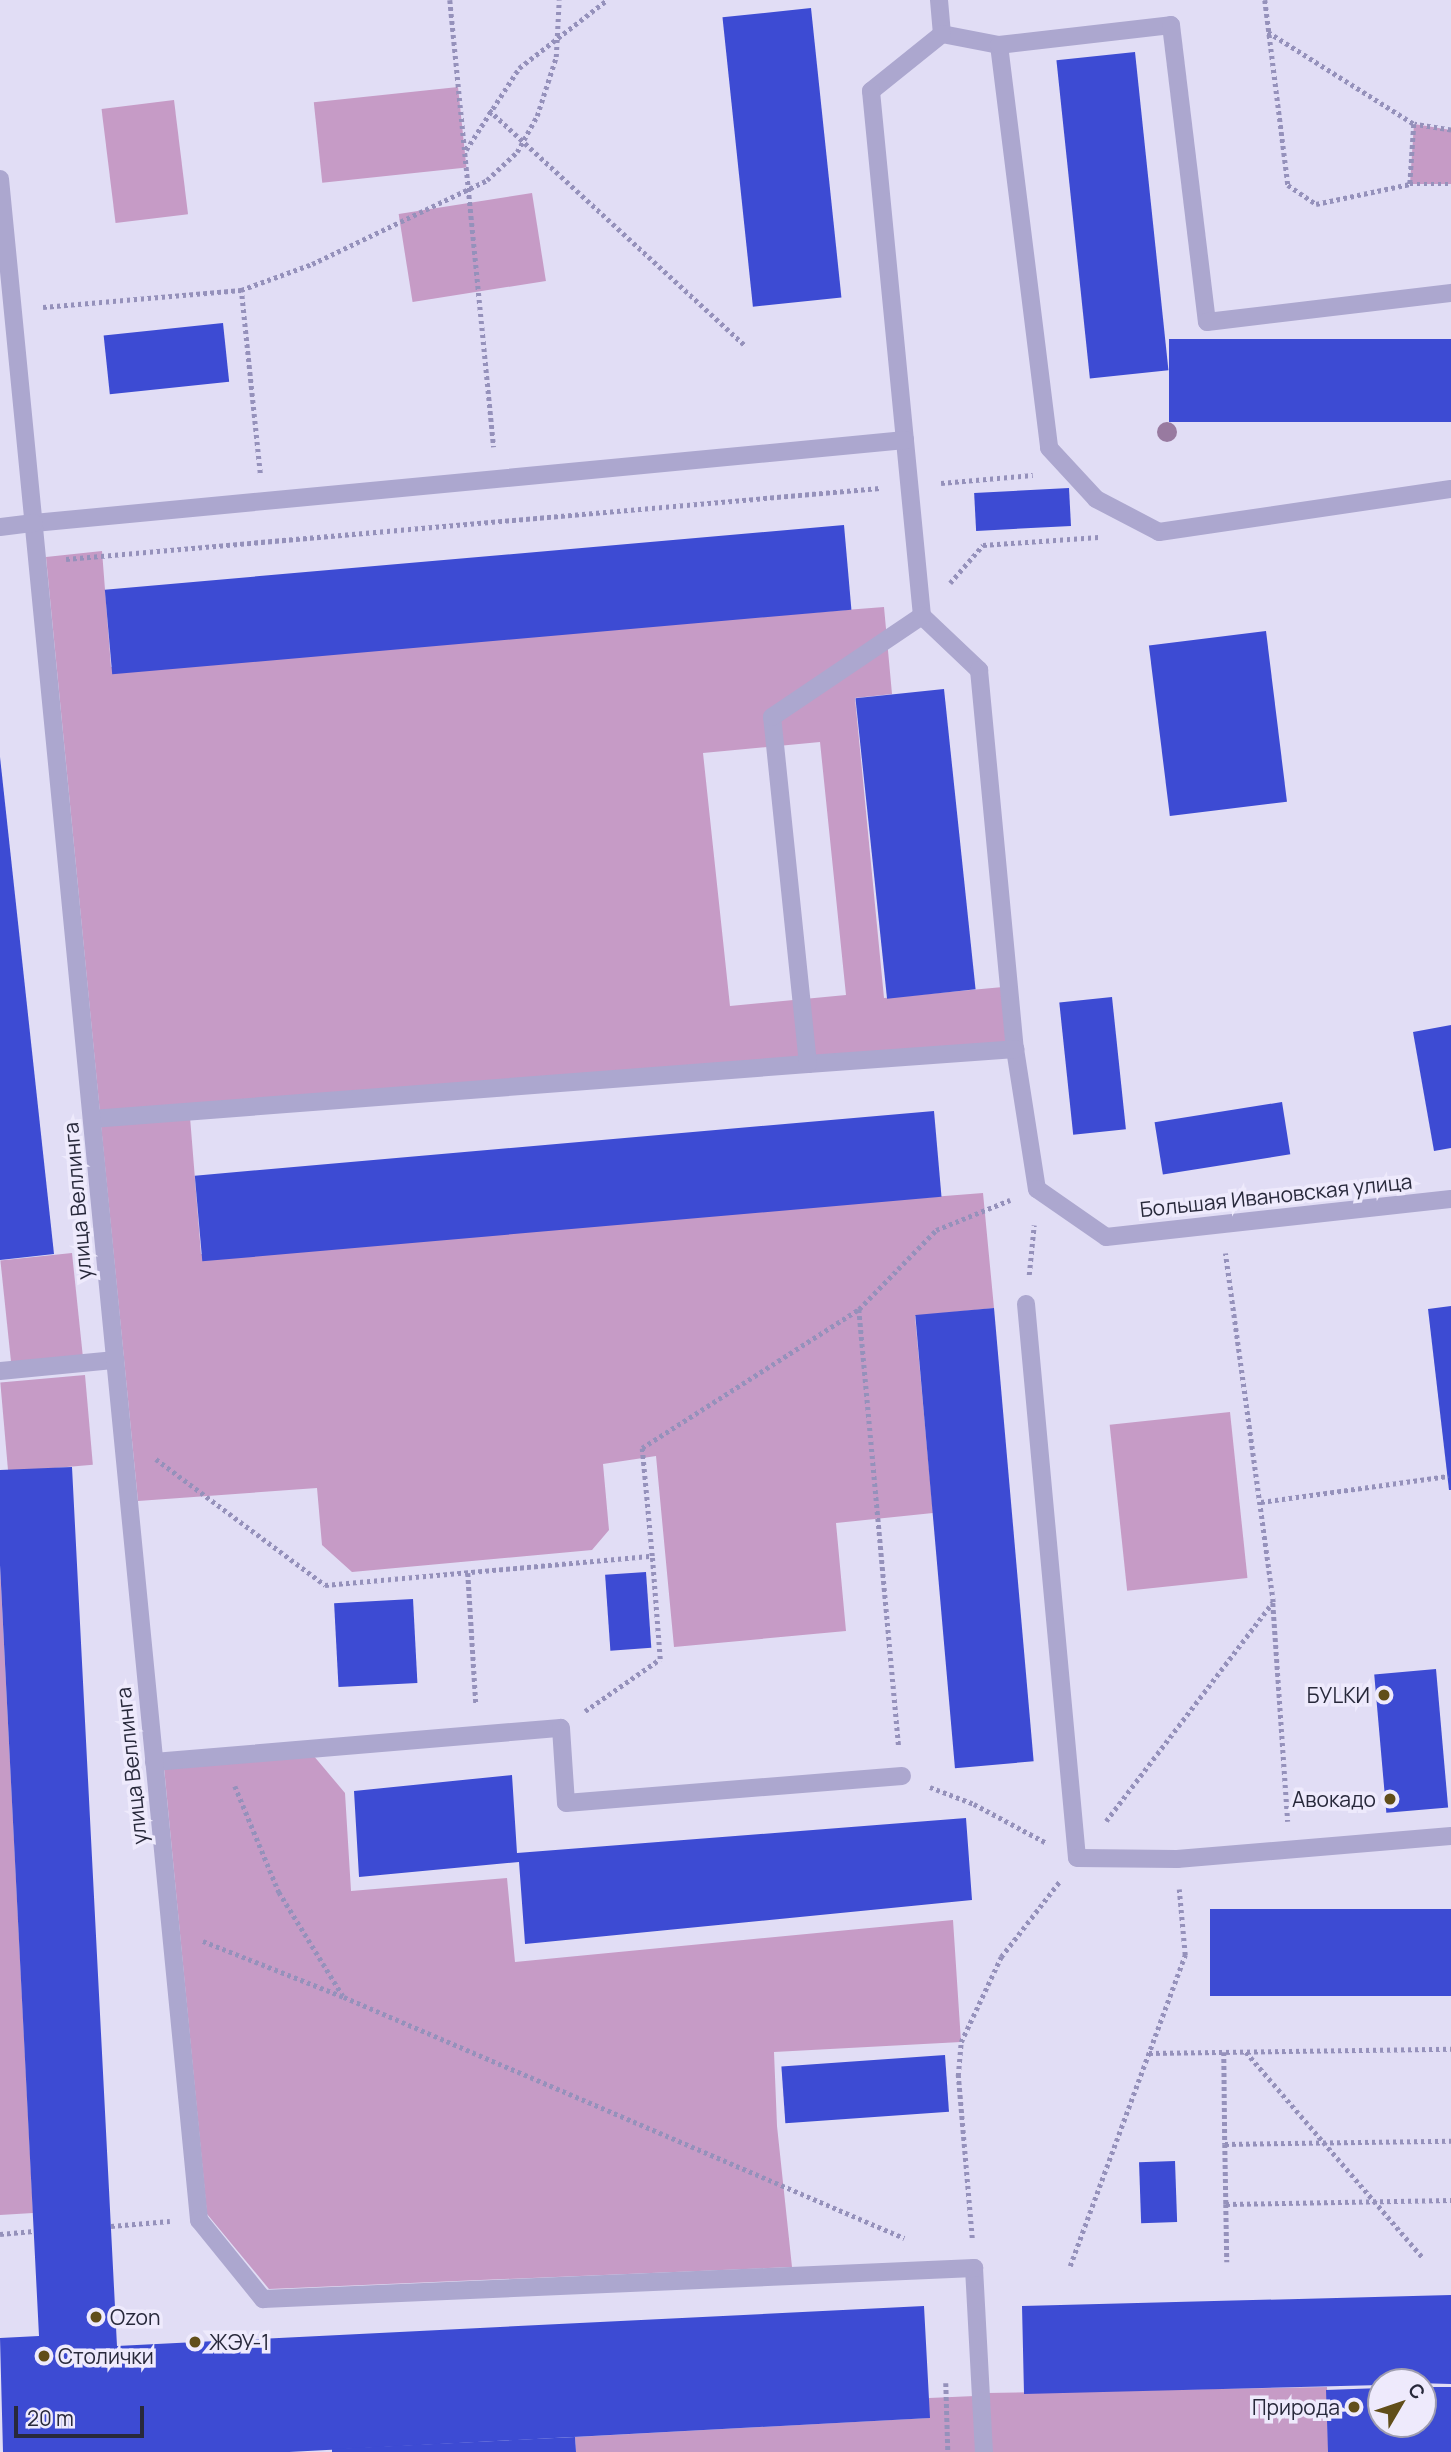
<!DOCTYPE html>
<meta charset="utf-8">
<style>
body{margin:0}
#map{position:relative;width:1451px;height:2452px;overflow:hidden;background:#e1ddf5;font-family:Manrope,sans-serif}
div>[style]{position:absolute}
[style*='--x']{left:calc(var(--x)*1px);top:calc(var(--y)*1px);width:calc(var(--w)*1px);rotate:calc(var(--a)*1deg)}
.green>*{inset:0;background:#c69bc6;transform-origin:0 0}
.building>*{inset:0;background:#3d4bd3;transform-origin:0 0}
.path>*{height:4.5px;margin-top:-2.25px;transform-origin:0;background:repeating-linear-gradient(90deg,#9591bb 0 3.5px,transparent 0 7px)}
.service>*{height:18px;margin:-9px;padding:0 9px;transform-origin:9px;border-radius:9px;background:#aca7cf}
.minor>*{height:18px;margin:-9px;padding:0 9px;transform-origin:9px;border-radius:9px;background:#aca7cf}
.trees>*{width:20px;height:20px;margin:-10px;border-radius:50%;background:#987aa0}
.dots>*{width:19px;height:19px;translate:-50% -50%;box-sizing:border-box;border:4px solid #eeeafc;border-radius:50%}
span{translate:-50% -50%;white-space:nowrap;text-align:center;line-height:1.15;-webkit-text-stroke:7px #eeeafc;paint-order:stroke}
.street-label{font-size:21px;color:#28293b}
.poi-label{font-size:21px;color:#28293b}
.right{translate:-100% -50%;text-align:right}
.left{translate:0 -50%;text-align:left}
.north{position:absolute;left:1367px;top:2368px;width:70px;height:70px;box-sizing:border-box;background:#eeeafc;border:2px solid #9f9daf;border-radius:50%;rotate:51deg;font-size:19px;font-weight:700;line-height:28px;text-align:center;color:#28293b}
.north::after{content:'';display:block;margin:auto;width:24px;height:32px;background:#614e19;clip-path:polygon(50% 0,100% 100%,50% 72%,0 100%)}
.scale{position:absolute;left:14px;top:2406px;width:130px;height:32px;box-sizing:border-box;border:4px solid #28293b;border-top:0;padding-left:9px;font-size:21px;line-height:24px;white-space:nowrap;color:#28293b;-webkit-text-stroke:5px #eeeafc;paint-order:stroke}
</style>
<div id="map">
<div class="green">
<div style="left:458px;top:87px;width:81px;height:145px;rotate:84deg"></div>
<div style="left:174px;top:100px;width:115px;height:73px;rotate:83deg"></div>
<div style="clip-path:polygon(1414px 124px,1451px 130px,1451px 184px,1410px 184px)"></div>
<div style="left:532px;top:193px;width:89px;height:135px;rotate:81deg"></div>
<div style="clip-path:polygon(evenodd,102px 551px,111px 667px,884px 607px,892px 694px,855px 698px,884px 998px,1003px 987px,1009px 1043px,100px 1113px,46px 557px,102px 551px,820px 742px,846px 995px,730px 1006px,703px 753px,820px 742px)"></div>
<div style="clip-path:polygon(190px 1117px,201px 1254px,983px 1193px,994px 1308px,915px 1316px,933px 1513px,836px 1523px,846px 1631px,674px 1647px,656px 1456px,603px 1464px,609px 1530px,592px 1550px,352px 1572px,322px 1545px,317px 1488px,138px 1501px,101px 1125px)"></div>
<div style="left:72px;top:1253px;width:105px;height:72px;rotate:84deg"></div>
<div style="left:85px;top:1375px;width:90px;height:85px;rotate:85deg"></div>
<div style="left:1230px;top:1412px;width:167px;height:121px;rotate:84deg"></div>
<div style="clip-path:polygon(0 1566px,33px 2213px,0 2215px)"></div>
<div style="clip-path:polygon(313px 1755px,345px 1793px,351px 1891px,507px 1878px,515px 1962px,953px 1920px,961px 2042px,774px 2052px,777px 2126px,792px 2267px,269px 2289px,207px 2214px,164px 1767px)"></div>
<div style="left:1327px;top:2387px;width:65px;height:341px;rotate:89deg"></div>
<div style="clip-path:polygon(975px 2396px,979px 2452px,576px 2452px,575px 2437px,929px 2418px,929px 2398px)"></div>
</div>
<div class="building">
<div style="left:811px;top:8px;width:291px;height:89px;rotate:84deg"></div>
<div style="left:1135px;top:52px;width:320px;height:79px;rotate:84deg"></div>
<div style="left:223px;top:323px;width:59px;height:120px;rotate:84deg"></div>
<div style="left:1451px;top:339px;width:83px;height:282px;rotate:90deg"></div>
<div style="left:1069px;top:488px;width:38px;height:95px;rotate:87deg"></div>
<div style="left:844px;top:525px;width:85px;height:742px;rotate:85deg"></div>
<div style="left:1266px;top:631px;width:172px;height:118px;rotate:83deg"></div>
<div style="left:944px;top:689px;width:302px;height:89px;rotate:84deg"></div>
<div style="clip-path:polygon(0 757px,54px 1254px,0 1260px)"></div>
<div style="left:1112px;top:997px;width:133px;height:53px;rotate:84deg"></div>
<div style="clip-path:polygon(1451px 1025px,1451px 1148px,1434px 1151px,1413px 1032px)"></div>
<div style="left:1282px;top:1102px;width:53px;height:129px;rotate:81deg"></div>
<div style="left:934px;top:1111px;width:86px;height:742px;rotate:85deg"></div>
<div style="clip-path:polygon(1451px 1306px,1451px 1490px,1449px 1490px,1428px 1309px)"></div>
<div style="left:994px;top:1308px;width:455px;height:79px;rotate:85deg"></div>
<div style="clip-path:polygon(72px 1467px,117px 2346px,924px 2306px,930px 2418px,289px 2452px,3px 2452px,0 2338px,39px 2336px,0 1565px,0 1470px)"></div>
<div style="left:646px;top:1572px;width:76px;height:41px;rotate:86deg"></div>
<div style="left:413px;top:1599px;width:84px;height:79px;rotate:87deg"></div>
<div style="left:1436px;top:1669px;width:139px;height:62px;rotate:85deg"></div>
<div style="clip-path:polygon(512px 1775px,517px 1853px,966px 1818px,972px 1900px,525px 1944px,519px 1862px,359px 1877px,354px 1791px)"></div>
<div style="left:1451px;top:1909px;width:87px;height:241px;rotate:90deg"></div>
<div style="left:945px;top:2055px;width:57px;height:164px;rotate:86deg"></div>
<div style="left:1175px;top:2161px;width:61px;height:36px;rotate:88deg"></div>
<div style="clip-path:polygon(1451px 2295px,1451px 2384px,1381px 2382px,1381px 2385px,1024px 2394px,1022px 2306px)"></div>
<div style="clip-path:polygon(1423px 2387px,1451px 2387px,1451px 2452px,1328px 2452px,1326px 2390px,1381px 2388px,1381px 2424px,1423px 2424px)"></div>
<div style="clip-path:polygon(575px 2437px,576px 2452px,332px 2452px,332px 2449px)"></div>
</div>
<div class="path">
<div style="--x:450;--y:0;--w:449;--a:84.4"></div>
<div style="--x:1265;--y:0;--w:186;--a:82.9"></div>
<div style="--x:1288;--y:185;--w:34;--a:34"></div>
<div style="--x:1316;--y:204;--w:96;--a:-12"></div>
<div style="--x:1268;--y:32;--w:173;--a:32.2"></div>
<div style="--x:489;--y:110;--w:349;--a:42.6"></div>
<div style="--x:1451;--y:130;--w:37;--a:-171"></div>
<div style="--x:1414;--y:124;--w:60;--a:93.8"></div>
<div style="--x:1410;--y:184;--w:41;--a:0"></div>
<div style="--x:466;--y:150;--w:98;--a:-57.1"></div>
<div style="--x:519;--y:68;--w:111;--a:-37.7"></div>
<div style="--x:43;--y:307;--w:199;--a:-4.9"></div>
<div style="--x:260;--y:473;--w:184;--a:-95.9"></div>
<div style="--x:241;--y:290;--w:76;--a:-20.1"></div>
<div style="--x:312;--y:264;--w:194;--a:-25.6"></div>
<div style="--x:487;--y:180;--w:41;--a:-43"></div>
<div style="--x:517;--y:152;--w:41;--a:-60.9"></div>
<div style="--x:537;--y:116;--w:62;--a:-72.1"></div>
<div style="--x:556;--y:57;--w:57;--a:-87"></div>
<div style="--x:941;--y:483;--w:92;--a:-5"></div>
<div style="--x:66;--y:559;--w:817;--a:-4.98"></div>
<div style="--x:950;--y:583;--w:50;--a:-49"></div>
<div style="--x:983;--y:545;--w:116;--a:-3.9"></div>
<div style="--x:1029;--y:1275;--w:50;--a:-84.3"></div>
<div style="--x:859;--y:1309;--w:438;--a:84.8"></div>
<div style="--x:156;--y:1459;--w:211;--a:36.7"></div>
<div style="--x:325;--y:1585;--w:328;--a:-5.1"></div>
<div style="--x:652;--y:1556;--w:108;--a:-95.3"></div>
<div style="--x:642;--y:1448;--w:258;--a:-32.6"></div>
<div style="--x:859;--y:1309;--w:110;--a:-45.7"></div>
<div style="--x:936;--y:1230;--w:80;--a:-22.1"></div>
<div style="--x:1261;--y:1502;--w:189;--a:-7.9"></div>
<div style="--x:468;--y:1573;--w:131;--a:86.5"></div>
<div style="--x:1273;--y:1603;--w:219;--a:86.1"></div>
<div style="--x:585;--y:1711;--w:91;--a:-34.7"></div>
<div style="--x:660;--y:1659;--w:103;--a:-94.4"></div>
<div style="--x:235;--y:1786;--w:115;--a:67.5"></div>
<div style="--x:279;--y:1892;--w:122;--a:58.4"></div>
<div style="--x:930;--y:1787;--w:47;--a:21.1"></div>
<div style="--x:974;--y:1804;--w:81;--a:28.2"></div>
<div style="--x:1106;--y:1821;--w:275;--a:-52.7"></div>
<div style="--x:1273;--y:1602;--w:352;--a:-97.8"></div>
<div style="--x:203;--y:1941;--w:152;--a:21.7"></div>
<div style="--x:344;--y:1997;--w:610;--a:23.28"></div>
<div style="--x:1224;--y:2052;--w:92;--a:89.4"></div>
<div style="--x:1225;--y:2144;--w:226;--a:-0.8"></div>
<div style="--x:1246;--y:2052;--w:272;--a:49.3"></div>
<div style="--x:1149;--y:2053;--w:302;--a:-0.8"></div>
<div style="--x:1225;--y:2144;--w:60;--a:89"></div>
<div style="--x:1226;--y:2204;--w:225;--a:-1"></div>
<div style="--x:1226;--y:2204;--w:58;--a:89"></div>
<div style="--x:111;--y:2226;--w:59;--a:-4.8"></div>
<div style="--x:0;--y:2234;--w:34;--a:-5"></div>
<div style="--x:972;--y:2238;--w:163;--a:-94.9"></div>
<div style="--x:958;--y:2076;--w:34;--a:-85"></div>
<div style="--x:961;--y:2042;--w:94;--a:-64.8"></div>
<div style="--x:1001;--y:1957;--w:96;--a:-52.2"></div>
<div style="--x:1070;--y:2266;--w:332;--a:-69.7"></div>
<div style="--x:1185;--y:1955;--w:66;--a:-95.2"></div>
<div style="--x:946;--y:2383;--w:69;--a:88.3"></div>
</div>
<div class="service">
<div style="--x:939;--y:0;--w:34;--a:85"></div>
<div style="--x:942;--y:34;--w:58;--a:10.9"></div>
<div style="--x:999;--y:45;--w:406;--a:82.9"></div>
<div style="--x:1049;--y:448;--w:69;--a:47.3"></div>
<div style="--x:1096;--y:499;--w:71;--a:27.6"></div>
<div style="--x:1159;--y:532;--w:295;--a:-8.4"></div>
<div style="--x:942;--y:34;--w:91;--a:141.2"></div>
<div style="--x:871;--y:91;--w:527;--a:84.45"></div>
<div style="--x:922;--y:616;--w:79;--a:43.5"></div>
<div style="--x:979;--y:670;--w:381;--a:84.6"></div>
<div style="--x:1015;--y:1049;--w:142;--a:81.1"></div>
<div style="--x:1037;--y:1189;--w:84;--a:34.8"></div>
<div style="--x:999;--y:45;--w:173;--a:-6.6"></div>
<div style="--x:1171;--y:25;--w:299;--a:83.1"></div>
<div style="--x:1207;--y:322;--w:246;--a:-6.8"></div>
<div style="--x:34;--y:523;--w:875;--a:-5.44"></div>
<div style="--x:808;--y:1064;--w:208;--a:-4.1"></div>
<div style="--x:92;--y:1119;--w:718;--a:-4.39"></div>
<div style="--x:808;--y:1064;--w:349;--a:-95.9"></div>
<div style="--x:772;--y:717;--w:181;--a:-34"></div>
<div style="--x:1026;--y:1304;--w:556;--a:84.74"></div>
<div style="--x:0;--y:1371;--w:116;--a:-5.5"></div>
<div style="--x:154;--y:1762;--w:408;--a:-4.8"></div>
<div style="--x:561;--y:1728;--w:75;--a:86.2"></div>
<div style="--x:566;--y:1803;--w:337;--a:-4.6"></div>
<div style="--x:974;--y:2268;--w:184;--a:86.9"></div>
</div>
<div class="minor">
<div style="--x:0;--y:179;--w:2051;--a:84.43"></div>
<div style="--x:199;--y:2220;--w:102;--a:51"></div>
<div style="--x:263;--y:2299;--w:712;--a:-2.5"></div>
<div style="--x:0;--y:527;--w:34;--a:-7"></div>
<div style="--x:1106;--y:1237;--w:347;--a:-6.3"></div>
<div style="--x:1077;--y:1858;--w:100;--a:0.6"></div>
<div style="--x:1177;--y:1859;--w:275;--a:-4.8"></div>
</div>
<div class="trees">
<div style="left:1167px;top:432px"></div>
</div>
<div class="dots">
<div style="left:1384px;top:1695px;background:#614e19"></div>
<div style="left:1390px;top:1799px;background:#614e19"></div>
<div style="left:96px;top:2317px;background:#614e19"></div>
<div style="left:195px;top:2342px;background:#614e19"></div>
<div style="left:44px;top:2356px;background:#614e19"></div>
<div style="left:1354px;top:2407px;background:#614e19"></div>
</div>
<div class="street-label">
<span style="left:1276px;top:1195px;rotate:-6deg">Большая Ивановская улица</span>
<span style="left:77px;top:1201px;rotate:-95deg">улица Веллинга</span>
<span style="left:131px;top:1766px;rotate:-96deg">улица Веллинга</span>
</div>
<div class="poi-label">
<span class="right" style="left:1370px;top:1695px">БУLКИ</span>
<span class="right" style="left:1376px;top:1799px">Авокадо</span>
<span class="left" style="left:110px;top:2317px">Ozon</span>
<span class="left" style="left:209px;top:2342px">ЖЭУ-1</span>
<span class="left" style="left:58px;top:2356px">Столички</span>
<span class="right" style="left:1340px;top:2407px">Природа</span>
</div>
<div class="north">С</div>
<div class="scale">20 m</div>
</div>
